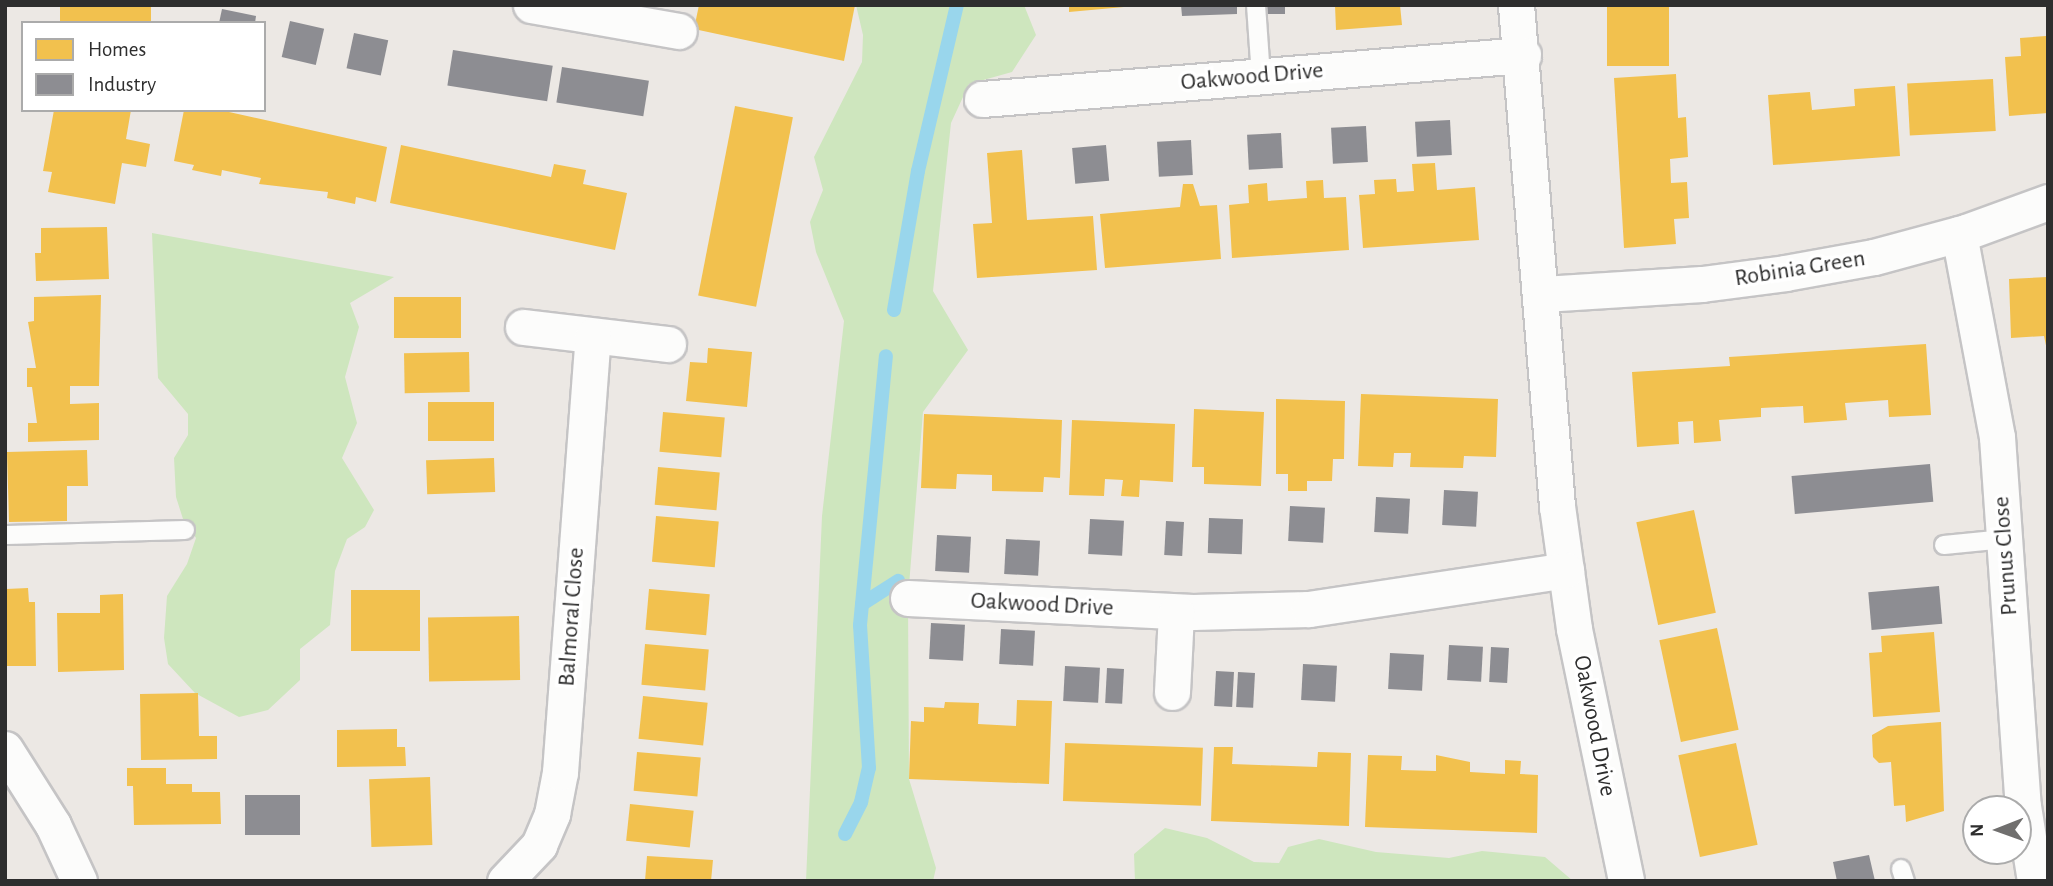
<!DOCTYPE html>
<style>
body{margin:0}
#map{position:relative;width:2053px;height:886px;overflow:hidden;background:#ece8e4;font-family:"Alegreya Sans",sans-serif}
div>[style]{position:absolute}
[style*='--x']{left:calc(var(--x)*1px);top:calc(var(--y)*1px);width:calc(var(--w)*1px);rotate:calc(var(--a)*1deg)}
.green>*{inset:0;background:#cee6be}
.homes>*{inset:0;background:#f2c14e;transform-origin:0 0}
.industry>*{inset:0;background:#8d8d92;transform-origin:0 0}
.stream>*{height:14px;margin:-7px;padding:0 7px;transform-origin:7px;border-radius:7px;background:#99d6ec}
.roads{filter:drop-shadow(2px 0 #c5c4c5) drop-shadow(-2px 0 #c5c4c5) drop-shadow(0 2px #c5c4c5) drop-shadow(0 -2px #c5c4c5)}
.service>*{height:18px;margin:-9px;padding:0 9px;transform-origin:9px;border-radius:9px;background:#fcfcfb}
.minor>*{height:35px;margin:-17.5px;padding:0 17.5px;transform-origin:17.5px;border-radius:17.5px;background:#fcfcfb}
span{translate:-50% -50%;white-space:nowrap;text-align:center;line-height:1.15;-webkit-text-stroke:7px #fff;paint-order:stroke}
.street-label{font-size:24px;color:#2e2e2e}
.frame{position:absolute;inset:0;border:7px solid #2e2e2e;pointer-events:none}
.legend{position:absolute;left:21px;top:21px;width:245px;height:91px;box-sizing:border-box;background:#fff;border:2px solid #ababab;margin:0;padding:9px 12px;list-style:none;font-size:21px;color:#2e2e2e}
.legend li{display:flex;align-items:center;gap:14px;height:35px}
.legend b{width:35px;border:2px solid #ababab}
.north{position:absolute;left:1962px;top:795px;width:70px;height:70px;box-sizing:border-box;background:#fff;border:2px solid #ababab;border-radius:50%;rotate:269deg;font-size:19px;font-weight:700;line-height:28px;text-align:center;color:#2e2e2e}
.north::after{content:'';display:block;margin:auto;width:24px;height:32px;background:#706f6e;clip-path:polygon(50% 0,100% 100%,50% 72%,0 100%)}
</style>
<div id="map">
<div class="green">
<div style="clip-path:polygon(856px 5px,1024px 5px,1036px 35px,1012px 72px,969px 84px,951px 123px,933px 291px,968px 350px,923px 412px,908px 598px,909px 779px,936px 868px,933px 881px,806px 881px,822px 516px,844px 321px,816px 252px,810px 222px,823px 190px,814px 157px,862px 62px,863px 35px)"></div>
<div style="clip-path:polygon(152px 233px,394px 277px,350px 303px,359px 327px,345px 377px,357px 423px,342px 458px,374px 510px,365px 527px,347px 539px,335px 571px,330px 625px,300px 649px,300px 680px,268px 710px,239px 717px,195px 693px,168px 664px,164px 638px,167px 596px,187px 564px,196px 538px,183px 519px,176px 497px,174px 458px,188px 435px,188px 414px,158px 378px)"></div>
<div style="clip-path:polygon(1165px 828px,1207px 838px,1254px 862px,1279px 863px,1288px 847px,1319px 839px,1376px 852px,1449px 858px,1482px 851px,1545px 857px,1573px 881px,1135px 881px,1134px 854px)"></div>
</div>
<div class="homes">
<div style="left:60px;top:5px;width:91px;height:18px"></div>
<div style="clip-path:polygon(699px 5px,855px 5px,844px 61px,694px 29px)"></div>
<div style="clip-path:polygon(1069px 5px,1124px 5px,1124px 7px,1069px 12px)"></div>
<div style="clip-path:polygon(1335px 5px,1400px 5px,1402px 25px,1336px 30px)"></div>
<div style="left:1607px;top:5px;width:62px;height:61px"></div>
<div style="clip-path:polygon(2046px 36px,2048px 113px,2009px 116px,2005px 57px,2021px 56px,2020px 38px)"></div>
<div style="clip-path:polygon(1676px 74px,1678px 118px,1686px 117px,1688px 157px,1670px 159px,1671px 183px,1687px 182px,1689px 218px,1674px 219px,1676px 244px,1624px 248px,1614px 78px)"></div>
<div style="left:1993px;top:79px;width:52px;height:86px;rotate:87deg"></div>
<div style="clip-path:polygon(1895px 86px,1900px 156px,1773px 165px,1768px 95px,1810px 92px,1812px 110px,1855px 106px,1854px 89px)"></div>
<div style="left:735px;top:106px;width:59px;height:193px;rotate:11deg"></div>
<div style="clip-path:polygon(54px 110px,131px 110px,126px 139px,150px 144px,146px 167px,122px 163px,115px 204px,48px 192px,52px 172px,43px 171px)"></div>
<div style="clip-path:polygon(184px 110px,220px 110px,387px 147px,376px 202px,356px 197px,355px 204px,327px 198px,328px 192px,259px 184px,261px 178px,241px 174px,222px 170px,221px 176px,192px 170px,194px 165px,174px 161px)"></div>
<div style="clip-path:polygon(401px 145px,551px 177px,554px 164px,586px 170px,583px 184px,627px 193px,615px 250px,390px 203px)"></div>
<div style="clip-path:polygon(1022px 150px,1027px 220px,1093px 216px,1097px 270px,977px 278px,973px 224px,992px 223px,987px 153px)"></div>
<div style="clip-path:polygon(1435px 163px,1437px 190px,1475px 187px,1479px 240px,1363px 248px,1359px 195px,1375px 194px,1374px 180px,1396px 179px,1397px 192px,1414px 191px,1412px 164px)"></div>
<div style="clip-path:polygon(1323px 180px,1324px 198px,1346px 197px,1349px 250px,1232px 258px,1229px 205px,1249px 203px,1248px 185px,1267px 183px,1268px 201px,1307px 198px,1306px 181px)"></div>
<div style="clip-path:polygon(1183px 184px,1193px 184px,1200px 206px,1217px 205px,1221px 259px,1105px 268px,1100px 214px,1180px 207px)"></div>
<div style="clip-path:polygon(107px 227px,109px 279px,36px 281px,35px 253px,41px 253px,41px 228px)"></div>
<div style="clip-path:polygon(2048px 277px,2048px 355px,2044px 336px,2011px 338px,2009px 279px)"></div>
<div style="clip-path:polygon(101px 295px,99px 386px,70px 386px,70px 404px,99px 403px,99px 440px,28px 442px,28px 423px,37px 423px,32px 387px,27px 387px,27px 368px,36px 368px,28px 322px,34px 321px,34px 297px)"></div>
<div style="left:461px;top:297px;width:41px;height:67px;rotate:90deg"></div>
<div style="clip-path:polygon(1926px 344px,1931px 415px,1889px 417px,1888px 400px,1845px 403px,1847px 420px,1804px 423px,1803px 406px,1761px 408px,1761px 417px,1719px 420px,1721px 441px,1694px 443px,1693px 421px,1678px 422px,1679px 444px,1637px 447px,1632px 372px,1730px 366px,1729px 357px)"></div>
<div style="clip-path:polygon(708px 348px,752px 352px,747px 407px,686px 401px,690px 362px,707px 363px)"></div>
<div style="left:469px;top:352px;width:40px;height:65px;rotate:89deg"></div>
<div style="clip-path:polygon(1361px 394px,1498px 399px,1496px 457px,1464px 456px,1463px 468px,1410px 467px,1411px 453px,1394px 453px,1393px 467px,1358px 466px)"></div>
<div style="clip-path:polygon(1276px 399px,1345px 401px,1344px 459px,1333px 459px,1332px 481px,1307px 481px,1307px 491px,1288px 491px,1288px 474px,1276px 474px)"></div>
<div style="left:494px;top:402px;width:39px;height:66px;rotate:90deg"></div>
<div style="clip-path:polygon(1194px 409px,1264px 412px,1261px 486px,1204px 484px,1204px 467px,1192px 467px)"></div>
<div style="left:663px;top:412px;width:62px;height:40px;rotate:5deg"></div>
<div style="clip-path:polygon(924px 414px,1062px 420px,1060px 478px,1044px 477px,1043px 492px,992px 491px,992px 475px,957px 474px,956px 489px,921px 488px)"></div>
<div style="clip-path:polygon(1072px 420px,1175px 424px,1173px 482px,1140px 480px,1139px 497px,1121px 496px,1123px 480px,1105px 479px,1104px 496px,1069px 495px)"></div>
<div style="clip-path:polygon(87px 450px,88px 486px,67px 486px,67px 521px,9px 522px,7px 452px)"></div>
<div style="left:494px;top:458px;width:34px;height:68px;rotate:88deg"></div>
<div style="left:658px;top:467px;width:62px;height:38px;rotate:5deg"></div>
<div style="left:1694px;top:510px;width:105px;height:59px;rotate:78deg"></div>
<div style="left:656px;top:516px;width:63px;height:46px;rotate:5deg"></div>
<div style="clip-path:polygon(28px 588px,29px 602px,35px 602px,36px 666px,5px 666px,6px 589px)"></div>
<div style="left:649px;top:589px;width:61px;height:41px;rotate:5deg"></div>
<div style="left:351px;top:590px;width:69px;height:61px"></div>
<div style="clip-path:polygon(123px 594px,124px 670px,58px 672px,57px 613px,100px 613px,100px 595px)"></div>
<div style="left:519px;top:616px;width:64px;height:91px;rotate:89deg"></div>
<div style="left:1717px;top:628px;width:104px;height:59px;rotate:78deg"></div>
<div style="clip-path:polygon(1934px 632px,1940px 712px,1873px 717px,1869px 653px,1882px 652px,1881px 636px)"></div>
<div style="left:645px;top:644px;width:64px;height:41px;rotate:5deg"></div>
<div style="clip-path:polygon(198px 693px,199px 736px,217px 736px,217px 759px,141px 760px,140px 694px)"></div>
<div style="left:643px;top:696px;width:65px;height:43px;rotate:6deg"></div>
<div style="clip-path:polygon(1017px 700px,1052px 701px,1049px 784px,909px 779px,911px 721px,924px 722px,924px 707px,944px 708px,945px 702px,979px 703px,978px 724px,1016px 726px)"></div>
<div style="clip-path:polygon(1941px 722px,1944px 811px,1906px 822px,1905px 805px,1894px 806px,1891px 762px,1879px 763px,1873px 757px,1872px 735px,1888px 726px)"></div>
<div style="clip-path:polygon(397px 729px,397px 747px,405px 747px,406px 766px,337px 767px,337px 730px)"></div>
<div style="left:1065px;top:743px;width:138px;height:58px;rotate:2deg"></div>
<div style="left:1736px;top:743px;width:104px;height:59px;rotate:78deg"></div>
<div style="clip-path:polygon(1214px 747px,1233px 747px,1232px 764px,1317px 767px,1318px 752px,1351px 753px,1349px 826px,1211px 821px)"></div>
<div style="left:637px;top:752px;width:64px;height:39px;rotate:5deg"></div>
<div style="clip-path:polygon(1368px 755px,1402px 756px,1401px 770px,1436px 771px,1436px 755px,1470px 762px,1470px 772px,1505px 774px,1505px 760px,1521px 761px,1520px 774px,1538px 775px,1537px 833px,1365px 827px)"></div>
<div style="clip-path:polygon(127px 768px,166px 768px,166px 784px,192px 784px,192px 792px,220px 792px,221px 824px,134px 825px,133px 786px,127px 786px)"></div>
<div style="left:430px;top:777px;width:68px;height:61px;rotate:88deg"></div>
<div style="left:630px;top:804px;width:64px;height:37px;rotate:6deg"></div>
<div style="clip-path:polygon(647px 856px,713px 860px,711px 881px,645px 881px)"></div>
</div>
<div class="industry">
<div style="clip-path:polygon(1181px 5px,1237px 5px,1237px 14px,1182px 16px)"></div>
<div style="left:1267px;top:5px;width:18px;height:9px"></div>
<div style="clip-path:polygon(222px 9px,256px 16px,255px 23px,219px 23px)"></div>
<div style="left:290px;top:21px;width:35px;height:37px;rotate:13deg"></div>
<div style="left:354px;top:33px;width:35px;height:36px;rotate:12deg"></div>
<div style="left:453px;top:50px;width:101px;height:36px;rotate:9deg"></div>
<div style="left:562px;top:67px;width:88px;height:36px;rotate:9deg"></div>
<div style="left:1450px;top:120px;width:35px;height:35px;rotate:87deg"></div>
<div style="left:1366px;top:126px;width:36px;height:35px;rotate:87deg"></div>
<div style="left:1281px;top:133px;width:35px;height:34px;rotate:87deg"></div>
<div style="left:1191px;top:140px;width:35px;height:34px;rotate:87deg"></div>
<div style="left:1106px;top:145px;width:36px;height:34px;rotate:85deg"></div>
<div style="left:1930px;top:464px;width:38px;height:139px;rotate:85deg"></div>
<div style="left:1444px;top:490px;width:34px;height:35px;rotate:3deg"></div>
<div style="left:1376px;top:497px;width:34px;height:35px;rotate:3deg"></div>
<div style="left:1290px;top:506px;width:35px;height:35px;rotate:3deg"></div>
<div style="left:1209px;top:518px;width:34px;height:35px;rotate:2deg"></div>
<div style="left:1090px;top:519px;width:34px;height:35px;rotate:3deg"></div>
<div style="left:1166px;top:521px;width:18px;height:34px;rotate:3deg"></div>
<div style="left:937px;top:535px;width:34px;height:36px;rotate:3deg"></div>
<div style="left:1006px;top:539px;width:34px;height:35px;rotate:3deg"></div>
<div style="left:1939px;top:586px;width:38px;height:71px;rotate:85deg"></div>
<div style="left:931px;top:623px;width:34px;height:36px;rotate:3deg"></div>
<div style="left:1001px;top:629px;width:34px;height:35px;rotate:3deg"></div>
<div style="left:1449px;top:645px;width:34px;height:35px;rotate:3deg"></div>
<div style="left:1491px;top:647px;width:18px;height:35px;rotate:3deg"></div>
<div style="left:1390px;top:653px;width:34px;height:36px;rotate:3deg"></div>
<div style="left:1303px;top:664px;width:34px;height:36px;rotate:3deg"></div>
<div style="left:1065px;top:666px;width:35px;height:35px;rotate:3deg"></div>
<div style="left:1107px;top:668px;width:17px;height:35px;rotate:3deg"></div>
<div style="left:1216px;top:671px;width:18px;height:35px;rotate:3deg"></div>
<div style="left:1238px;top:672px;width:17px;height:35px;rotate:3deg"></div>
<div style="left:245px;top:795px;width:55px;height:40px"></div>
<div style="clip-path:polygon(1869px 855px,1875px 881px,1837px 881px,1833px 862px)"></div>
</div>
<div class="stream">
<div style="--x:894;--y:310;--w:141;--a:-80.2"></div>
<div style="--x:918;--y:171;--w:171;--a:-76.8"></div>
<div style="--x:862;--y:604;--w:43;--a:-32.6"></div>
<div style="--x:845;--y:834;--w:36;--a:-63"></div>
<div style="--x:861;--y:802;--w:35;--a:-77"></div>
<div style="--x:869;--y:768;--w:143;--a:-93.6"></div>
<div style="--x:860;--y:625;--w:270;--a:-84.5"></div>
</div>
<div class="roads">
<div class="service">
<div style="--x:1256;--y:5;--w:71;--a:86"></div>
<div style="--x:5;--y:535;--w:180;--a:-1.6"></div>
<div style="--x:1944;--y:545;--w:61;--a:-5.6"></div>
<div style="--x:1901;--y:869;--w:13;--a:72"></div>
</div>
<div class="minor">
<div style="--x:531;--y:5;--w:150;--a:10"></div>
<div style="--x:1516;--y:5;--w:503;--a:85.32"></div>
<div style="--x:1557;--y:506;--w:124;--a:82.1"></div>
<div style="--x:1574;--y:629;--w:257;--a:78.3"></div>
<div style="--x:982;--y:99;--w:543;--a:-4.65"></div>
<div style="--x:1959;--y:234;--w:207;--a:79.4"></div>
<div style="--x:1997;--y:437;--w:370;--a:86"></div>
<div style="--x:2023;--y:806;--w:76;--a:80.9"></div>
<div style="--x:1543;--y:294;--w:159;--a:-3.6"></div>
<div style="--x:1702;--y:284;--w:84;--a:-7.5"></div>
<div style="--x:1785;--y:273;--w:90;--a:-10.2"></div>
<div style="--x:1874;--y:257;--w:95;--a:-15.2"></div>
<div style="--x:1966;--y:232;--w:87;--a:-20.1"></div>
<div style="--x:523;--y:327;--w:146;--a:6.7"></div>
<div style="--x:908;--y:598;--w:285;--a:2.8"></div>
<div style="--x:1193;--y:612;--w:116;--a:-1.5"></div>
<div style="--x:1309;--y:609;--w:260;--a:-8.6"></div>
<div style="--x:1172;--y:692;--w:80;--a:-87.1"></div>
<div style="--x:5;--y:749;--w:90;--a:57.7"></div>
<div style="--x:53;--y:825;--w:62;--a:65.1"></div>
<div style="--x:505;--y:881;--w:50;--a:-46.6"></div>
<div style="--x:539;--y:845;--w:34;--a:-67"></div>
<div style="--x:552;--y:814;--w:43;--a:-79.2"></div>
<div style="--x:560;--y:772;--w:437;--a:-85.7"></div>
</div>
</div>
<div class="street-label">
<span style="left:1252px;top:77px;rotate:-5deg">Oakwood Drive</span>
<span style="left:1800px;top:269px;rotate:-9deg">Robinia Green</span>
<span style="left:2006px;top:556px;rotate:-94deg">Prunus Close</span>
<span style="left:1042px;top:605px;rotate:3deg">Oakwood Drive</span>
<span style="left:572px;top:617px;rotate:-86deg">Balmoral Close</span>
<span style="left:1594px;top:726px;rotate:79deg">Oakwood Drive</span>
</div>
<div class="frame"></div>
<ul class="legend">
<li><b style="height:19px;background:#f2c14e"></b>Homes</li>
<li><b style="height:19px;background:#8d8d92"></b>Industry</li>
</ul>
<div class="north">N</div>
</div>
